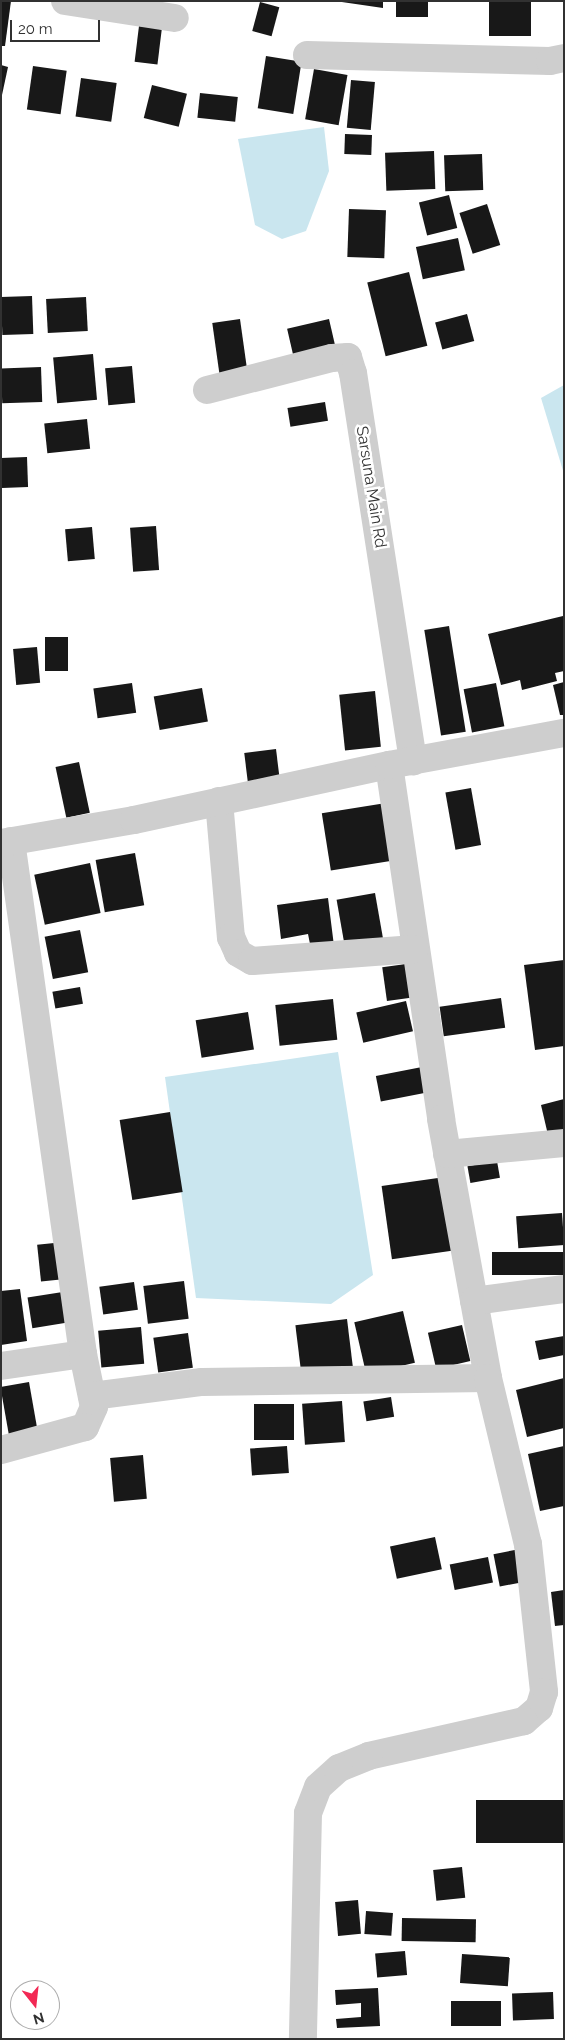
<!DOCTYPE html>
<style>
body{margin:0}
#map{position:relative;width:565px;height:2040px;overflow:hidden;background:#fff;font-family:Raleway,sans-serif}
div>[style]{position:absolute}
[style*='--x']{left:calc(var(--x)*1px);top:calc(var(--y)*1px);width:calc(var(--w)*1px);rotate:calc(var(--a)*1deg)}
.water>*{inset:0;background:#cae6ef}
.building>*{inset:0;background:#181818;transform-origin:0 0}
.minor>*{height:28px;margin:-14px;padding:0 14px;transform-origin:14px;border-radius:14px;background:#cecece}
span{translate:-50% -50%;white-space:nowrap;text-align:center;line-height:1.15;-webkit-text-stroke:5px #fff;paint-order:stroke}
.street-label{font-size:16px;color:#313131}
.frame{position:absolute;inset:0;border:2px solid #313131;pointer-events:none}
.north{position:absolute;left:10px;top:1980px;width:50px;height:50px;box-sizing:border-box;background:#fff;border:1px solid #adadad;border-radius:50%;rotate:164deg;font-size:14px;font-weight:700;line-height:20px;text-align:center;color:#313131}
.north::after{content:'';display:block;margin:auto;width:18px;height:22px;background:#f22954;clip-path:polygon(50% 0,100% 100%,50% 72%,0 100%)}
.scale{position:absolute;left:10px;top:20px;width:90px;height:22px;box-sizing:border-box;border:2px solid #313131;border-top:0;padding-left:6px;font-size:15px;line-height:18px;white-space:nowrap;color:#313131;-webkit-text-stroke:4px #fff;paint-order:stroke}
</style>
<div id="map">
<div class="water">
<div style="clip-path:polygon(324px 127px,329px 171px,306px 231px,282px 239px,255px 225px,238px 139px)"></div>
<div style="clip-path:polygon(564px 385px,564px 474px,541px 398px)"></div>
<div style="clip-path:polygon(338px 1052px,373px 1275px,331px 1304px,196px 1298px,165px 1077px)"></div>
</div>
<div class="building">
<div style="clip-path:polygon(1px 1px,11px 1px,5px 46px,1px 46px)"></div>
<div style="clip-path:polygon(335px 1px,383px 1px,383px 8px)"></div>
<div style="left:396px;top:1px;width:32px;height:16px"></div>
<div style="left:260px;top:2px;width:20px;height:30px;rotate:15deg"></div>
<div style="left:531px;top:2px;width:34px;height:42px;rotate:90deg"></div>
<div style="left:139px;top:26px;width:23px;height:36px;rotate:7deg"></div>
<div style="left:266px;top:56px;width:36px;height:53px;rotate:9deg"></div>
<div style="clip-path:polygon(1px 65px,8px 67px,2px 95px,1px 95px)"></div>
<div style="left:33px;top:66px;width:34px;height:44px;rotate:8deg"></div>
<div style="left:314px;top:69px;width:34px;height:51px;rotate:10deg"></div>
<div style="left:81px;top:78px;width:36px;height:39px;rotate:8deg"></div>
<div style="left:351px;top:80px;width:24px;height:48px;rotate:5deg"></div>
<div style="left:152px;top:85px;width:36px;height:34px;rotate:14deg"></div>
<div style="left:200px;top:93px;width:38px;height:25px;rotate:6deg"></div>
<div style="left:345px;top:134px;width:27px;height:20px;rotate:2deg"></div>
<div style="left:434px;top:151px;width:38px;height:49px;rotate:88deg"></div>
<div style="left:482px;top:154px;width:36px;height:38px;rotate:88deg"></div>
<div style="left:449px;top:195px;width:34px;height:31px;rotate:76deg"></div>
<div style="left:487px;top:204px;width:43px;height:29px;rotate:72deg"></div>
<div style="left:349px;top:209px;width:37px;height:48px;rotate:2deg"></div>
<div style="left:458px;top:238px;width:33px;height:43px;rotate:78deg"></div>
<div style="left:409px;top:272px;width:76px;height:43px;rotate:76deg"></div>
<div style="left:32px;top:296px;width:38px;height:31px;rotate:88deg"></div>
<div style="left:86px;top:297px;width:34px;height:40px;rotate:87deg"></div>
<div style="left:467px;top:314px;width:28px;height:33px;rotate:75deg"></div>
<div style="left:240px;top:319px;width:56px;height:28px;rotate:82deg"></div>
<div style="left:329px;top:319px;width:31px;height:43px;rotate:77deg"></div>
<div style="left:93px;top:354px;width:46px;height:40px;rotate:85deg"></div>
<div style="left:132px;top:366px;width:37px;height:27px;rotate:85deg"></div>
<div style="left:41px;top:367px;width:35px;height:40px;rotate:88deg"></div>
<div style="left:325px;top:402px;width:19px;height:38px;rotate:81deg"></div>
<div style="left:87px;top:419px;width:30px;height:43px;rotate:84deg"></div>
<div style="left:27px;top:457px;width:30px;height:26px;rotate:88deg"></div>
<div style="left:156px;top:526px;width:44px;height:26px;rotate:86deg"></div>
<div style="left:92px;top:527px;width:32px;height:27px;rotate:85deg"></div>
<div style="clip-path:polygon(563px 616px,564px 671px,555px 673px,557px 681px,522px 690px,520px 680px,501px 685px,488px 634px)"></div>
<div style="left:449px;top:626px;width:107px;height:25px;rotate:81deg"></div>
<div style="left:45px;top:637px;width:23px;height:34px"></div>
<div style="left:37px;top:647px;width:36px;height:24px;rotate:85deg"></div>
<div style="clip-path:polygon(564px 682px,564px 715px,560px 715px,553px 685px)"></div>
<div style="left:132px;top:683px;width:30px;height:39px;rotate:82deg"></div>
<div style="left:496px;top:683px;width:44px;height:33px;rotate:79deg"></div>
<div style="left:202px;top:688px;width:34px;height:49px;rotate:80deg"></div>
<div style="left:375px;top:691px;width:56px;height:36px;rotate:84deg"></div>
<div style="left:276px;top:749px;width:33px;height:32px;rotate:83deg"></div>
<div style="left:79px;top:762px;width:52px;height:24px;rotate:78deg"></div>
<div style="left:471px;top:788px;width:58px;height:26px;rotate:80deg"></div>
<div style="left:386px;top:803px;width:58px;height:65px;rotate:81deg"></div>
<div style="left:135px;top:853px;width:53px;height:40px;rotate:80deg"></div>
<div style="left:90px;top:863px;width:51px;height:57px;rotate:78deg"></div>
<div style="left:375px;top:893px;width:53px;height:39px;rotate:80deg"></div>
<div style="clip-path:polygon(328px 898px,334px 946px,311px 949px,308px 934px,281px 939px,277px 905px)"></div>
<div style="left:80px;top:930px;width:43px;height:36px;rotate:79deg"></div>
<div style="clip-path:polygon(564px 960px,564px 1046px,535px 1050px,524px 965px)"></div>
<div style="left:406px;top:964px;width:34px;height:24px;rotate:82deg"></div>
<div style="left:80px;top:987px;width:17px;height:28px;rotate:80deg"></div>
<div style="left:501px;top:998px;width:30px;height:62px;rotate:82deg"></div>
<div style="left:333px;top:999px;width:41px;height:58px;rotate:84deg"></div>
<div style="left:406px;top:1001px;width:31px;height:51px;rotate:77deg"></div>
<div style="left:248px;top:1012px;width:38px;height:53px;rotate:81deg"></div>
<div style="left:422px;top:1067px;width:26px;height:47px;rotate:79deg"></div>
<div style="clip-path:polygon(564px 1099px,564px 1131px,548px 1135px,541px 1105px)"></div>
<div style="left:170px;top:1112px;width:81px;height:51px;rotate:81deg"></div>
<div style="left:497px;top:1161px;width:17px;height:30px;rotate:80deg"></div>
<div style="left:445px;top:1177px;width:74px;height:64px;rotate:82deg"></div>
<div style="left:562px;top:1213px;width:32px;height:46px;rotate:86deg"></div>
<div style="left:64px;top:1242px;width:37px;height:27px;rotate:84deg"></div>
<div style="left:564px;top:1252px;width:23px;height:72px;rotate:90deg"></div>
<div style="left:184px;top:1281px;width:38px;height:41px;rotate:83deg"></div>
<div style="left:134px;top:1282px;width:28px;height:35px;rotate:82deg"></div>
<div style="clip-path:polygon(20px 1289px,27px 1341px,1px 1345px,1px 1291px)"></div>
<div style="left:69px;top:1291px;width:31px;height:42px;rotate:81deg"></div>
<div style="left:403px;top:1311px;width:53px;height:50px;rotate:77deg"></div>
<div style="left:347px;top:1319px;width:48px;height:52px;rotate:83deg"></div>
<div style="left:462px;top:1325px;width:37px;height:35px;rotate:77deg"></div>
<div style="left:141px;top:1327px;width:37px;height:43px;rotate:85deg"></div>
<div style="left:188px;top:1333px;width:35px;height:35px;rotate:82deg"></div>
<div style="clip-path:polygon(564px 1336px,564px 1355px,539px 1360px,535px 1341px)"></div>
<div style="clip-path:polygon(564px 1378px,564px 1428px,527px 1437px,516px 1390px)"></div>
<div style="left:29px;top:1382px;width:50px;height:29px;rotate:80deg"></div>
<div style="left:391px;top:1397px;width:20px;height:28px;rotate:81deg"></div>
<div style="left:342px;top:1401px;width:41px;height:40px;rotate:86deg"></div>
<div style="left:254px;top:1404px;width:40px;height:36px"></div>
<div style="left:287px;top:1446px;width:27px;height:37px;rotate:86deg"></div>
<div style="clip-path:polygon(564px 1446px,564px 1506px,540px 1511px,528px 1454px)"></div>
<div style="left:143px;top:1455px;width:44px;height:33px;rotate:85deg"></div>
<div style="left:435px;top:1537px;width:33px;height:46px;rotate:78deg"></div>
<div style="left:520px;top:1549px;width:33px;height:27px;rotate:79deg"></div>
<div style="left:488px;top:1557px;width:26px;height:39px;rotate:79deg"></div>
<div style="clip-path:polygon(564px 1590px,564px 1625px,555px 1626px,551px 1592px)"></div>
<div style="left:564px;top:1800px;width:43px;height:88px;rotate:90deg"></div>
<div style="left:462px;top:1867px;width:31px;height:29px;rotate:84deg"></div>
<div style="left:358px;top:1900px;width:34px;height:23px;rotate:85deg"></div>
<div style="left:366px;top:1911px;width:27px;height:23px;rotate:4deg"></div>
<div style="left:402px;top:1918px;width:74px;height:23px;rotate:1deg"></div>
<div style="left:405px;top:1951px;width:24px;height:30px;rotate:85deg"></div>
<div style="left:462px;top:1954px;width:48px;height:29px;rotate:4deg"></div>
<div style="clip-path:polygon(378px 1988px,380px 2026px,337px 2028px,336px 2019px,361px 2017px,361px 2003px,336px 2005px,335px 1990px)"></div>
<div style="left:553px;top:1992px;width:27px;height:41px;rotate:88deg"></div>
<div style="left:451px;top:2001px;width:50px;height:25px"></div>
</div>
<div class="minor">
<div style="--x:65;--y:1;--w:111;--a:8.8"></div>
<div style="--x:307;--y:55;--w:243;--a:1.4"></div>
<div style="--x:550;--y:61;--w:14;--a:-12"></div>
<div style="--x:207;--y:390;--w:129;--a:-14.4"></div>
<div style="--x:332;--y:358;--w:16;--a:-4"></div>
<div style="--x:348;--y:357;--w:17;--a:73"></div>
<div style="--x:353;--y:373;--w:393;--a:81.2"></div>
<div style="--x:389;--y:765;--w:358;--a:81.6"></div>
<div style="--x:441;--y:1119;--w:263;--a:79.7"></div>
<div style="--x:219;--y:801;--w:137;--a:85"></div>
<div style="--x:231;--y:937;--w:17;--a:66"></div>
<div style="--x:238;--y:953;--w:16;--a:30"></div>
<div style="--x:252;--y:961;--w:163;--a:-4.2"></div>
<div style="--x:11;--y:841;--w:518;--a:82.01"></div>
<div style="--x:1;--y:843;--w:135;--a:-9.8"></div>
<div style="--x:134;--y:820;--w:261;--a:-12.2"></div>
<div style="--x:389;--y:765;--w:178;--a:-10.4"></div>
<div style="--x:447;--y:1154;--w:118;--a:-5.4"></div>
<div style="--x:474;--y:1301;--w:91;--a:-7.6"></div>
<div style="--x:1;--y:1366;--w:83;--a:-8.3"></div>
<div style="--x:83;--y:1354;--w:54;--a:78.3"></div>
<div style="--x:94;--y:1407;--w:22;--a:114"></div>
<div style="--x:85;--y:1427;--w:87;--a:164.7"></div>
<div style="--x:92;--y:1396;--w:111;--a:-7.3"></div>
<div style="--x:202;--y:1382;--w:286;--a:-0.8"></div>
<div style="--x:488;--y:1378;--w:171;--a:76.5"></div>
<div style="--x:528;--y:1544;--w:149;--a:83.8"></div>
<div style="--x:544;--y:1692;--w:17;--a:107"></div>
<div style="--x:539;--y:1708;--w:20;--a:139"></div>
<div style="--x:524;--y:1721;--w:159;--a:167.3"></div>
<div style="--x:369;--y:1756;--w:32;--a:158"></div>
<div style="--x:339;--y:1768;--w:28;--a:138"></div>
<div style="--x:318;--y:1787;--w:28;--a:111"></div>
<div style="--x:308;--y:1813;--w:226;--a:91.3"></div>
</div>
<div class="street-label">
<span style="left:371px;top:487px;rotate:81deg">Sarsuna Main Rd</span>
</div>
<div class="frame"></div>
<div class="north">N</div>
<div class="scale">20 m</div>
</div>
